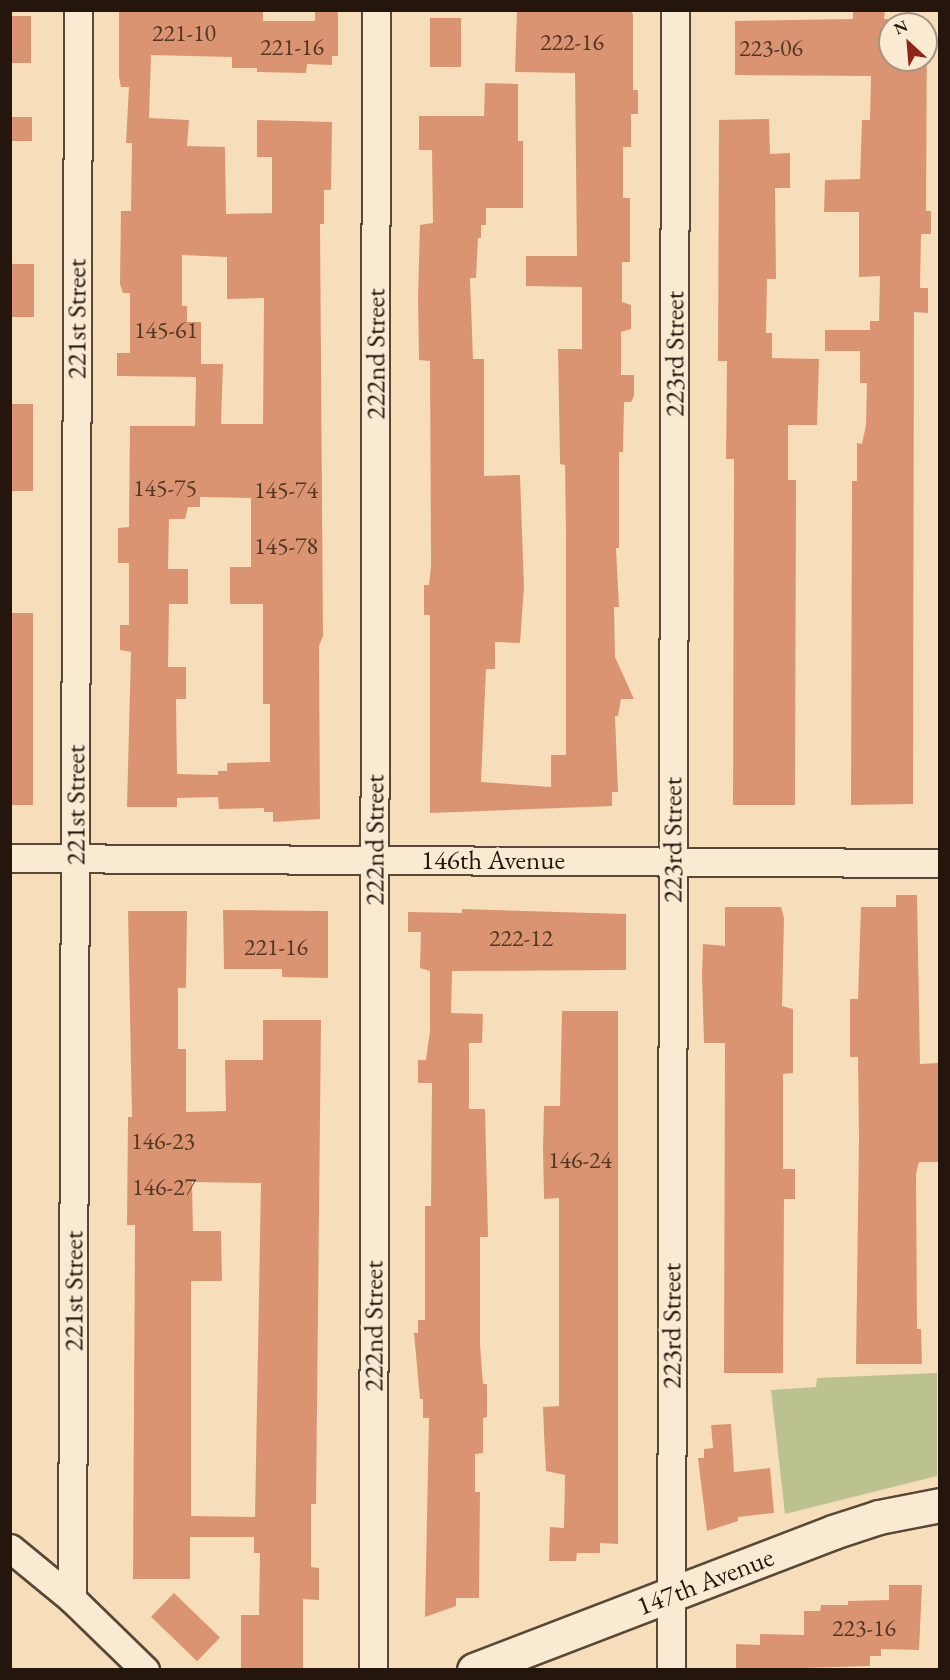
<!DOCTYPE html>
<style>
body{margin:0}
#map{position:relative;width:950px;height:1680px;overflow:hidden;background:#f7deba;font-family:"EB Garamond",serif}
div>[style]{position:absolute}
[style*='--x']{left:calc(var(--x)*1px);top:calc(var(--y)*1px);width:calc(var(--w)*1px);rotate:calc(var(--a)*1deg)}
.green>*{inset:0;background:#bcc190}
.building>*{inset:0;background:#db9471;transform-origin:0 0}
.roads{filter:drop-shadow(2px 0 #594838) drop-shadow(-2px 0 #594838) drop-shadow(0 2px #594838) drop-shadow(0 -2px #594838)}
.minor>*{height:27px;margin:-13.5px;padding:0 13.5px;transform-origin:13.5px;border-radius:13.5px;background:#faead2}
.tertiary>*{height:33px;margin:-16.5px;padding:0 16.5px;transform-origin:16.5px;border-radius:16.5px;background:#faead2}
span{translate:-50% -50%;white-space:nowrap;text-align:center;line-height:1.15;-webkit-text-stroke:6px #faead2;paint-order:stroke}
.number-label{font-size:24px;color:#523626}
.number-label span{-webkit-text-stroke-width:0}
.street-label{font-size:27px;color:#24160d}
.frame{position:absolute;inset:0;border:12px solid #24160d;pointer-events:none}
.north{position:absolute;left:878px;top:12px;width:60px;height:60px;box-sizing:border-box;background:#faead2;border:2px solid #a49583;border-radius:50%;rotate:334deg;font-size:16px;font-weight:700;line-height:24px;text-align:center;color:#24160d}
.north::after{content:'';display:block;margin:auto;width:21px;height:27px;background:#8f2418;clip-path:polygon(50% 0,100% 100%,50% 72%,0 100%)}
</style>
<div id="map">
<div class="green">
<div style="clip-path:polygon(937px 1373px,937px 1476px,785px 1514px,771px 1390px,816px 1387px,817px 1378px)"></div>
</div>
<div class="building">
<div style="clip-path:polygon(evenodd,315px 10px,338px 10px,338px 56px,332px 56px,332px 65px,307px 64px,306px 73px,257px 72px,257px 68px,232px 68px,232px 57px,151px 55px,149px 118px,189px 120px,187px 146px,225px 147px,226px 214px,272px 213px,272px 157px,257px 157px,257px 120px,332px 122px,331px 190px,324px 190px,324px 224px,320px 224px,323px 636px,319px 646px,320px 819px,273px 822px,273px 812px,264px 812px,264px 808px,219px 809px,218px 797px,177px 798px,177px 807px,127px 807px,131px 652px,120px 650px,120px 625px,129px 625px,129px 563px,118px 563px,118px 528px,129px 527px,130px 426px,195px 426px,196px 377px,117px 376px,117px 353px,130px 353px,130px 293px,123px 293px,120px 284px,121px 211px,131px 211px,132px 143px,126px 143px,129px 87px,121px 87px,119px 77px,119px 12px,263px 11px,263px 21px,315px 21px,315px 10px,182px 255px,227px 257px,227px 299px,264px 298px,263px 424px,221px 424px,223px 364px,201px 364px,201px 322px,187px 322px,187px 306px,182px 306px,182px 255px,315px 10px,200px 497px,251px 498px,251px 567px,230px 567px,230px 604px,263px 604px,263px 704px,270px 704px,270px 762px,227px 763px,227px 771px,218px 771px,218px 775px,177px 774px,176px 699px,186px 699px,186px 667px,168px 667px,169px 604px,188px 604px,188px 569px,168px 569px,169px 519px,185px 519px,188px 507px,200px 507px,200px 497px)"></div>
<div style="clip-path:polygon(517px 10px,631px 10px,633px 15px,633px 90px,638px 90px,638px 114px,631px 114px,631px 147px,623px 147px,623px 198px,630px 198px,630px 262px,622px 262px,622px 302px,631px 305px,631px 329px,621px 332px,621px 375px,634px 375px,634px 396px,631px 402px,624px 402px,623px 452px,619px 452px,619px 548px,616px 548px,619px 607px,614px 607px,615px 657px,634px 699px,621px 699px,618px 716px,615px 716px,618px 792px,612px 792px,612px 806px,430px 813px,430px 615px,424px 615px,424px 585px,429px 585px,431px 566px,430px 361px,419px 360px,418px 297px,420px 225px,433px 223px,432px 150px,419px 150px,419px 116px,484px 116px,485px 83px,518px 84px,518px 141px,523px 141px,523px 208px,486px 208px,486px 225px,481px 225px,481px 238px,478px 238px,476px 278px,470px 278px,473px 359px,484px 359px,484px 476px,520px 475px,524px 587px,520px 643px,495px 642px,495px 669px,486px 669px,481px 782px,551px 787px,551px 755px,566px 755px,566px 533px,565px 465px,560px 464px,558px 349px,582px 349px,582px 287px,526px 286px,526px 256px,577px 256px,575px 73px,515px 72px)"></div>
<div style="clip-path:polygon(evenodd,853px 10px,885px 10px,884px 19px,927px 19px,926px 211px,931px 211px,931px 234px,921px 234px,920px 288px,928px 288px,928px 313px,914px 312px,913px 804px,851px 805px,852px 481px,857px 481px,857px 443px,862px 444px,866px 425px,867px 383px,860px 383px,860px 351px,825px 351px,825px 330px,870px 330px,870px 321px,879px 321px,880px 276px,859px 277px,859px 212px,824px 212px,825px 180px,860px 179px,862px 120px,870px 120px,871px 76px,735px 75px,735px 21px,853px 19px,853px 10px,890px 24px,926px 24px,926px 60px,890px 60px,890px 24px)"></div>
<div style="left:10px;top:16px;width:21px;height:47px"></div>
<div style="left:430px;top:18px;width:31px;height:49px"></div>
<div style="left:32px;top:117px;width:24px;height:22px;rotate:90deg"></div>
<div style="clip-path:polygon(769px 119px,770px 154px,790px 153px,790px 188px,775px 188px,776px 279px,767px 279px,766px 333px,772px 333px,772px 358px,819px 359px,817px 425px,788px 425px,788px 480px,796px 480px,795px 805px,733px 805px,734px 459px,726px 459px,727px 361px,718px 361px,719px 120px)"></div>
<div style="left:10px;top:264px;width:24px;height:53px"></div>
<div style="left:10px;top:404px;width:23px;height:87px"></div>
<div style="left:10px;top:613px;width:23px;height:192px"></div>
<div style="clip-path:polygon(896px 895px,917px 895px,920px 1064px,939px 1063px,939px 1162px,919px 1162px,916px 1174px,917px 1329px,921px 1329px,922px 1364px,856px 1364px,859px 1138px,858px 1057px,850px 1057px,850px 999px,858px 999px,861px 907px,896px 907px)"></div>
<div style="clip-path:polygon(725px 907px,781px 907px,784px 918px,782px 1006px,793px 1009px,793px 1073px,783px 1074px,783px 1169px,795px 1169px,795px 1199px,784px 1199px,783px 1373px,724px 1373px,725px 1043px,704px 1043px,702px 975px,703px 944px,725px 946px)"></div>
<div style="clip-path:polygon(462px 909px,626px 914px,626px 970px,452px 971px,451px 1013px,483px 1014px,482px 1043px,469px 1043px,469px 1109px,485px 1109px,488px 1237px,480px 1237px,480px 1345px,483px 1384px,487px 1384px,487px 1417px,483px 1418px,483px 1453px,475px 1454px,475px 1492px,480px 1492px,479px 1598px,456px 1598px,456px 1606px,425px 1617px,429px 1418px,423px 1418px,423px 1399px,420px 1399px,414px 1333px,418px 1333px,418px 1320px,425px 1320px,425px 1206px,431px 1206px,432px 1083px,418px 1083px,418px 1060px,426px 1060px,430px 1031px,430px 971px,420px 968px,421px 932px,408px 932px,408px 912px,462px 913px)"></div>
<div style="clip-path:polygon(223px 910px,328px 911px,328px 978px,282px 977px,282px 969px,224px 969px)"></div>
<div style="clip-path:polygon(evenodd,128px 911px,187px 911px,186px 988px,178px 988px,178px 1049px,186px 1049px,186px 1112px,226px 1111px,225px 1060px,263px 1060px,263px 1020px,321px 1020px,316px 1504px,311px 1504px,311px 1567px,319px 1568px,319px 1600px,303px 1599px,303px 1670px,241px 1670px,241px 1615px,259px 1615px,260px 1553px,254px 1553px,254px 1537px,190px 1537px,190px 1579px,133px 1579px,135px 1225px,127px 1225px,128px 1117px,132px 1117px,128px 911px,192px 1182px,261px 1183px,255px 1517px,191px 1516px,191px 1281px,222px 1281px,221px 1231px,193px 1231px,192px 1182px)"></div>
<div style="clip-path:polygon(562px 1011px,618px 1011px,618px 1544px,600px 1543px,600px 1553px,577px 1553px,576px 1561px,549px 1561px,550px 1527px,564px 1528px,565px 1475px,546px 1471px,544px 1432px,543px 1407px,559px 1406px,559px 1198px,544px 1199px,543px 1148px,544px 1106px,560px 1106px)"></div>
<div style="clip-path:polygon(731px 1424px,734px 1472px,770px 1468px,774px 1513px,738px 1517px,738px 1521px,707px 1531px,698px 1458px,704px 1458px,704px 1449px,713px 1448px,711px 1425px)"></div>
<div style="clip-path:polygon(889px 1585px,922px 1585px,919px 1650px,881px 1649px,881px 1656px,870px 1656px,870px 1666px,736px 1670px,736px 1644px,760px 1645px,760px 1634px,804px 1635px,804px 1611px,820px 1611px,821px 1605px,848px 1605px,848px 1601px,889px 1600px)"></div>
<div style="left:174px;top:1593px;width:64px;height:33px;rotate:44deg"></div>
</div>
<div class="roads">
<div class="minor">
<div style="--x:10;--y:858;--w:930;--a:0.31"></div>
<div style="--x:10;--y:1548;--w:80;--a:39.4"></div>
<div style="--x:72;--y:1599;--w:102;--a:44.2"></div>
<div style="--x:72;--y:1599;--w:1589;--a:-89.78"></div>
<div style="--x:373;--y:1670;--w:1660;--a:-89.9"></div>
<div style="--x:671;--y:1670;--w:1660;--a:-89.86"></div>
</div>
<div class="tertiary">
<div style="--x:474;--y:1670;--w:385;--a:-21"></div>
<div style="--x:833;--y:1532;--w:48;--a:-18.1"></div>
<div style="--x:879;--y:1517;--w:62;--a:-11.1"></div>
</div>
</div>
<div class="number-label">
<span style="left:184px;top:33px">221-10</span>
<span style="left:572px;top:42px">222-16</span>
<span style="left:292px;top:47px">221-16</span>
<span style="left:771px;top:48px">223-06</span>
<span style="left:166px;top:330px">145-61</span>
<span style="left:165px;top:488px">145-75</span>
<span style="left:286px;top:490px">145-74</span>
<span style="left:286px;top:546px">145-78</span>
<span style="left:521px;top:938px">222-12</span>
<span style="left:276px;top:947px">221-16</span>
<span style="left:163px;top:1141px">146-23</span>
<span style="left:580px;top:1160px">146-24</span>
<span style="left:164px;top:1187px">146-27</span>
<span style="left:864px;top:1628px">223-16</span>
</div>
<div class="street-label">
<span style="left:76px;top:319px;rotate:-90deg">221st Street</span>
<span style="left:375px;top:354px;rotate:-90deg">222nd Street</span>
<span style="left:674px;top:354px;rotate:-90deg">223rd Street</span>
<span style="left:75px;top:805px;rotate:-90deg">221st Street</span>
<span style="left:374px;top:840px;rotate:-90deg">222nd Street</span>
<span style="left:672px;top:840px;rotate:-90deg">223rd Street</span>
<span style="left:493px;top:860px">146th Avenue</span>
<span style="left:73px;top:1291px;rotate:-90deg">221st Street</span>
<span style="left:373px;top:1326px;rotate:-90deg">222nd Street</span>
<span style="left:671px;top:1326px;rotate:-90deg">223rd Street</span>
<span style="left:705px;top:1581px;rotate:-21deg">147th Avenue</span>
</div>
<div class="frame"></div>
<div class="north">N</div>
</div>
